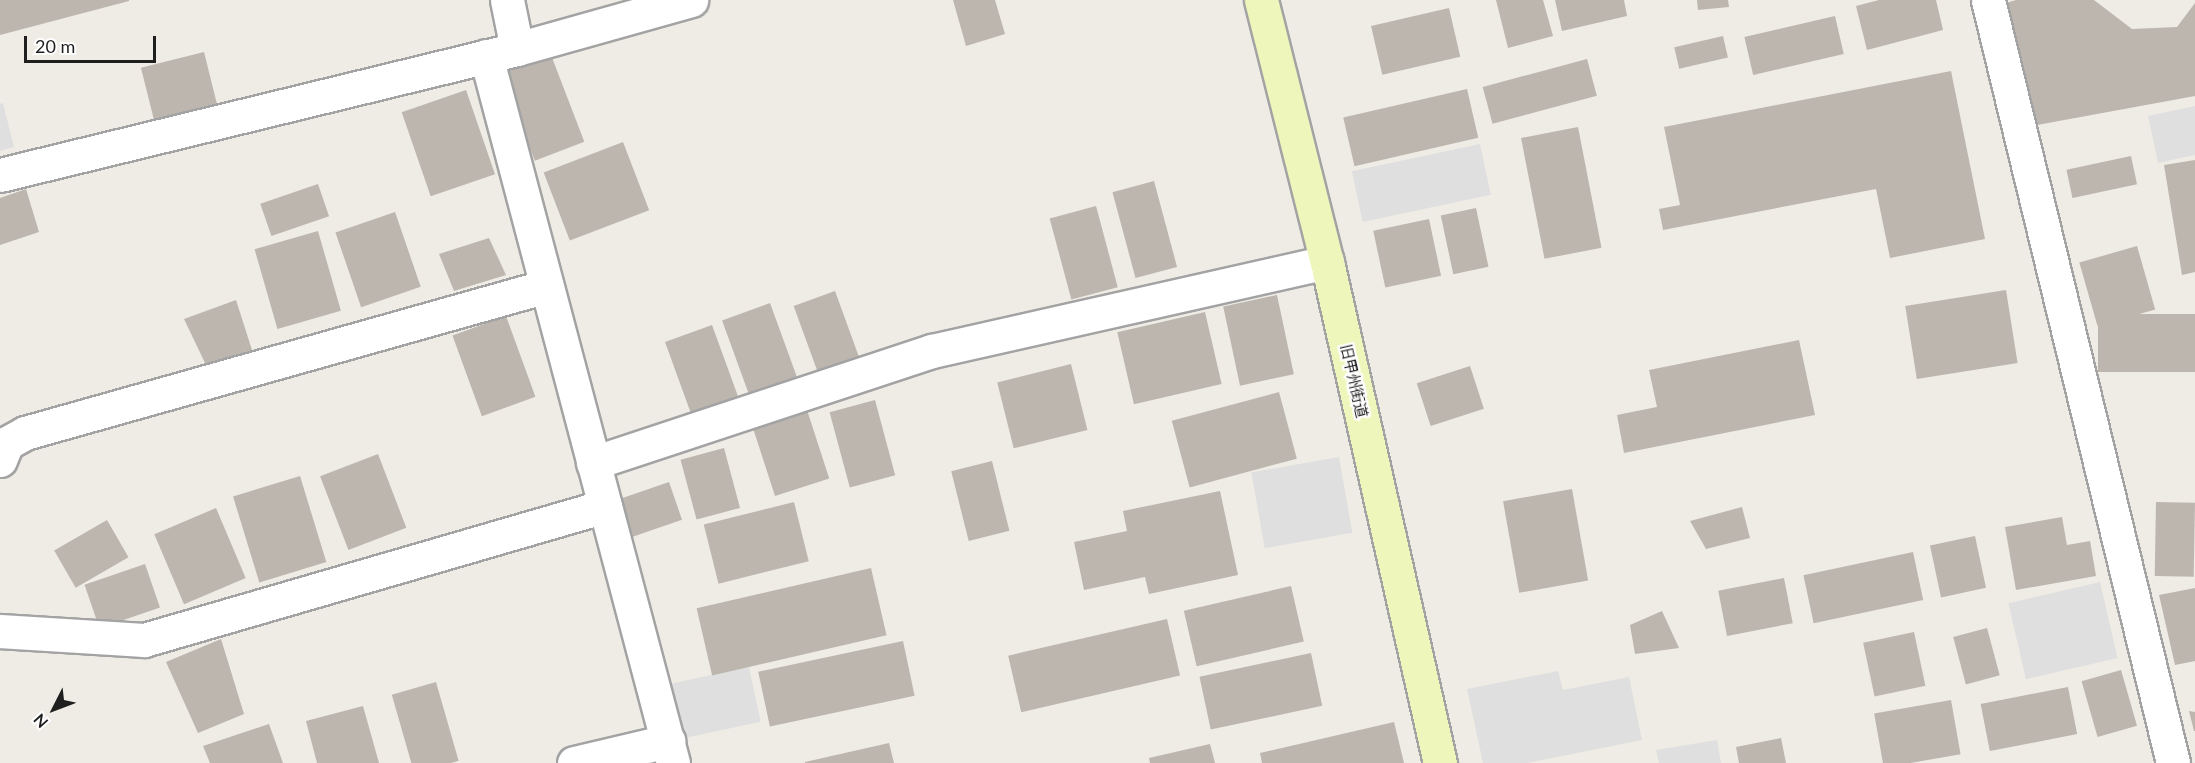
<!DOCTYPE html>
<meta charset="utf-8">
<style>
body{margin:0}
#map{position:relative;width:2195px;height:763px;overflow:hidden;background:#efece5;font-family:Lato,"Noto Sans JP",sans-serif}
div>[style]{position:absolute}
[style*='--x']{left:calc(var(--x)*1px);top:calc(var(--y)*1px);width:calc(var(--w)*1px);rotate:calc(var(--a)*1deg)}
.parking>*{inset:0;background:#dfdfdf;transform-origin:0 0}
.building>*{inset:0;background:#bcb6af;transform-origin:0 0}
.roads{filter:drop-shadow(2px 0 #a3a3a3) drop-shadow(-2px 0 #a3a3a3) drop-shadow(0 2px #a3a3a3) drop-shadow(0 -2px #a3a3a3)}
.street>*{height:33px;margin:-16.5px;padding:0 16.5px;transform-origin:16.5px;border-radius:16.5px;background:#fff}
.secondary>*{height:33px;margin:-16.5px;padding:0 16.5px;transform-origin:16.5px;border-radius:16.5px;background:#eff6bc}
span{translate:-50% -50%;white-space:nowrap;text-align:center;line-height:1.15;-webkit-text-stroke:4.5px #fff;paint-order:stroke}
.street-label{font-size:15px;color:#1f1f1f}
.north{position:absolute;left:24px;top:679px;width:60px;height:60px;-webkit-text-stroke:4px #fff;paint-order:stroke;rotate:228deg;font-size:16px;font-weight:700;line-height:24px;text-align:center;color:#1f1f1f}
.north::after{content:'';display:block;margin:auto;width:21px;height:27px;background:#1f1f1f;clip-path:polygon(50% 0,100% 100%,50% 72%,0 100%)}
.scale{position:absolute;left:24px;top:36px;width:132px;height:27px;box-sizing:border-box;border:3px solid #1f1f1f;border-top:0;padding-left:8px;font-size:18px;line-height:21px;white-space:nowrap;color:#1f1f1f;-webkit-text-stroke:4px #fff;paint-order:stroke}
</style>
<div id="map">
<div class="parking">
<div style="clip-path:polygon(3px 103px,14px 147px,0 151px,0 104px)"></div>
<div style="clip-path:polygon(2195px 106px,2195px 155px,2158px 163px,2148px 116px)"></div>
<div style="left:1480px;top:144px;width:52px;height:131px;rotate:78deg"></div>
<div style="left:1339px;top:457px;width:77px;height:89px;rotate:80deg"></div>
<div style="left:2100px;top:582px;width:78px;height:94px;rotate:77deg"></div>
<div style="left:749px;top:667px;width:56px;height:86px;rotate:78deg"></div>
<div style="clip-path:polygon(1558px 671px,1563px 690px,1629px 677px,1642px 740px,1527px 763px,1483px 763px,1467px 689px)"></div>
<div style="clip-path:polygon(1717px 740px,1721px 763px,1659px 763px,1656px 750px)"></div>
</div>
<div class="building">
<div style="clip-path:polygon(0 0,129px 0,129px 1px,0 35px)"></div>
<div style="clip-path:polygon(953px 0,995px 0,1005px 34px,966px 46px)"></div>
<div style="clip-path:polygon(1496px 0,1543px 0,1553px 36px,1508px 48px)"></div>
<div style="clip-path:polygon(1555px 0,1624px 0,1627px 16px,1562px 31px)"></div>
<div style="clip-path:polygon(1697px 0,1728px 0,1729px 7px,1698px 10px)"></div>
<div style="clip-path:polygon(1879px 0,1936px 0,1943px 30px,1867px 50px,1856px 6px)"></div>
<div style="clip-path:polygon(2016px 0,2094px 0,2132px 29px,2177px 27px,2195px 3px,2195px 96px,2037px 125px,2006px 3px)"></div>
<div style="left:1449px;top:8px;width:50px;height:80px;rotate:77deg"></div>
<div style="left:1835px;top:16px;width:39px;height:93px;rotate:77deg"></div>
<div style="left:1723px;top:36px;width:22px;height:50px;rotate:77deg"></div>
<div style="left:204px;top:52px;width:54px;height:65px;rotate:76deg"></div>
<div style="left:551px;top:55px;width:93px;height:53px;rotate:69deg"></div>
<div style="left:1587px;top:59px;width:38px;height:108px;rotate:75deg"></div>
<div style="clip-path:polygon(1951px 71px,1985px 239px,1890px 258px,1876px 189px,1663px 230px,1659px 209px,1680px 205px,1664px 127px)"></div>
<div style="left:1467px;top:89px;width:50px;height:127px;rotate:77deg"></div>
<div style="left:466px;top:90px;width:89px;height:68px;rotate:71deg"></div>
<div style="left:1578px;top:127px;width:123px;height:58px;rotate:79deg"></div>
<div style="left:623px;top:142px;width:73px;height:85px;rotate:69deg"></div>
<div style="left:2131px;top:156px;width:29px;height:66px;rotate:78deg"></div>
<div style="clip-path:polygon(2195px 160px,2195px 272px,2182px 275px,2164px 165px)"></div>
<div style="left:1154px;top:181px;width:89px;height:43px;rotate:75deg"></div>
<div style="left:318px;top:184px;width:34px;height:61px;rotate:71deg"></div>
<div style="clip-path:polygon(26px 189px,39px 232px,0 245px,0 198px)"></div>
<div style="left:1096px;top:206px;width:84px;height:48px;rotate:75deg"></div>
<div style="left:1476px;top:208px;width:60px;height:36px;rotate:78deg"></div>
<div style="left:395px;top:212px;width:79px;height:63px;rotate:71deg"></div>
<div style="left:1429px;top:219px;width:58px;height:57px;rotate:78deg"></div>
<div style="left:318px;top:231px;width:83px;height:66px;rotate:74deg"></div>
<div style="clip-path:polygon(489px 238px,506px 275px,454px 291px,439px 254px)"></div>
<div style="left:2137px;top:246px;width:66px;height:60px;rotate:74deg"></div>
<div style="left:2006px;top:290px;width:74px;height:102px;rotate:81deg"></div>
<div style="left:835px;top:291px;width:74px;height:44px;rotate:70deg"></div>
<div style="left:1277px;top:295px;width:81px;height:55px;rotate:78deg"></div>
<div style="clip-path:polygon(236px 300px,252px 350px,206px 365px,184px 319px)"></div>
<div style="left:770px;top:303px;width:83px;height:51px;rotate:70deg"></div>
<div style="left:1205px;top:312px;width:74px;height:90px;rotate:77deg"></div>
<div style="left:2195px;top:314px;width:58px;height:97px;rotate:90deg"></div>
<div style="left:506px;top:316px;width:86px;height:57px;rotate:70deg"></div>
<div style="left:712px;top:325px;width:77px;height:50px;rotate:70deg"></div>
<div style="clip-path:polygon(1799px 340px,1815px 415px,1624px 453px,1617px 415px,1657px 407px,1649px 370px)"></div>
<div style="left:1071px;top:364px;width:68px;height:76px;rotate:76deg"></div>
<div style="left:1470px;top:366px;width:45px;height:56px;rotate:72deg"></div>
<div style="left:1279px;top:392px;width:69px;height:111px;rotate:75deg"></div>
<div style="left:875px;top:400px;width:78px;height:47px;rotate:75deg"></div>
<div style="left:807px;top:410px;width:72px;height:57px;rotate:72deg"></div>
<div style="left:724px;top:448px;width:62px;height:45px;rotate:75deg"></div>
<div style="left:378px;top:454px;width:79px;height:62px;rotate:69deg"></div>
<div style="left:992px;top:461px;width:72px;height:42px;rotate:76deg"></div>
<div style="left:300px;top:476px;width:90px;height:70px;rotate:73deg"></div>
<div style="left:669px;top:482px;width:40px;height:56px;rotate:71deg"></div>
<div style="left:1572px;top:489px;width:93px;height:70px;rotate:80deg"></div>
<div style="clip-path:polygon(1220px 491px,1238px 575px,1149px 594px,1145px 577px,1084px 590px,1074px 542px,1127px 531px,1123px 511px)"></div>
<div style="left:794px;top:502px;width:61px;height:93px;rotate:76deg"></div>
<div style="left:2156px;top:502px;width:39px;height:74px;rotate:1deg"></div>
<div style="clip-path:polygon(1742px 507px,1750px 538px,1706px 549px,1690px 521px)"></div>
<div style="left:216px;top:508px;width:76px;height:67px;rotate:67deg"></div>
<div style="clip-path:polygon(2062px 517px,2067px 545px,2090px 541px,2096px 576px,2016px 590px,2005px 527px)"></div>
<div style="left:107px;top:520px;width:43px;height:61px;rotate:60deg"></div>
<div style="left:1975px;top:536px;width:53px;height:46px;rotate:78deg"></div>
<div style="left:1913px;top:552px;width:49px;height:112px;rotate:78deg"></div>
<div style="left:145px;top:564px;width:46px;height:64px;rotate:71deg"></div>
<div style="left:871px;top:568px;width:69px;height:179px;rotate:77deg"></div>
<div style="left:1784px;top:578px;width:46px;height:67px;rotate:79deg"></div>
<div style="left:1291px;top:586px;width:57px;height:110px;rotate:77deg"></div>
<div style="clip-path:polygon(2195px 588px,2195px 661px,2175px 665px,2159px 595px)"></div>
<div style="clip-path:polygon(1662px 611px,1679px 648px,1635px 654px,1630px 625px)"></div>
<div style="left:1167px;top:619px;width:58px;height:163px;rotate:77deg"></div>
<div style="left:1987px;top:628px;width:49px;height:35px;rotate:75deg"></div>
<div style="left:1914px;top:632px;width:55px;height:52px;rotate:78deg"></div>
<div style="clip-path:polygon(221px 639px,244px 714px,198px 733px,166px 662px)"></div>
<div style="left:903px;top:641px;width:56px;height:148px;rotate:78deg"></div>
<div style="left:1311px;top:653px;width:54px;height:114px;rotate:78deg"></div>
<div style="left:2121px;top:670px;width:58px;height:41px;rotate:74deg"></div>
<div style="left:436px;top:682px;width:82px;height:46px;rotate:74deg"></div>
<div style="left:2068px;top:687px;width:48px;height:89px;rotate:79deg"></div>
<div style="left:1951px;top:700px;width:55px;height:78px;rotate:80deg"></div>
<div style="clip-path:polygon(363px 706px,379px 763px,317px 763px,306px 721px)"></div>
<div style="clip-path:polygon(2189px 711px,2195px 712px,2195px 731px,2194px 731px)"></div>
<div style="clip-path:polygon(1394px 722px,1404px 763px,1262px 763px,1260px 753px)"></div>
<div style="clip-path:polygon(269px 724px,283px 763px,210px 763px,203px 746px)"></div>
<div style="clip-path:polygon(1781px 738px,1786px 763px,1739px 763px,1736px 747px)"></div>
<div style="clip-path:polygon(889px 743px,894px 763px,805px 763px,805px 762px)"></div>
<div style="clip-path:polygon(1210px 744px,1215px 763px,1150px 763px,1149px 758px)"></div>
</div>
<div class="roads">
<div class="street">
<div style="--x:507;--y:0;--w:50;--a:78.5"></div>
<div style="--x:1988;--y:0;--w:785;--a:76.37"></div>
<div style="--x:486;--y:56;--w:731;--a:75.18"></div>
<div style="--x:0;--y:175;--w:532;--a:-13.7"></div>
<div style="--x:517;--y:49;--w:181;--a:-15.7"></div>
<div style="--x:0;--y:460;--w:18;--a:-68"></div>
<div style="--x:7;--y:443;--w:21;--a:-29"></div>
<div style="--x:25;--y:433;--w:542;--a:-15.73"></div>
<div style="--x:593;--y:463;--w:357;--a:-18.3"></div>
<div style="--x:932;--y:351;--w:405;--a:-12.7"></div>
<div style="--x:0;--y:631;--w:144;--a:3.6"></div>
<div style="--x:144;--y:640;--w:480;--a:-16.2"></div>
<div style="--x:574;--y:763;--w:97;--a:-13.2"></div>
</div>
<div class="secondary">
<div style="--x:1261;--y:0;--w:270;--a:75.9"></div>
<div style="--x:1327;--y:262;--w:514;--a:77.29"></div>
</div>
</div>
<div class="street-label">
<span style="left:1354px;top:381px;rotate:77deg">旧甲州街道</span>
</div>
<div class="north">N</div>
<div class="scale">20 m</div>
</div>
